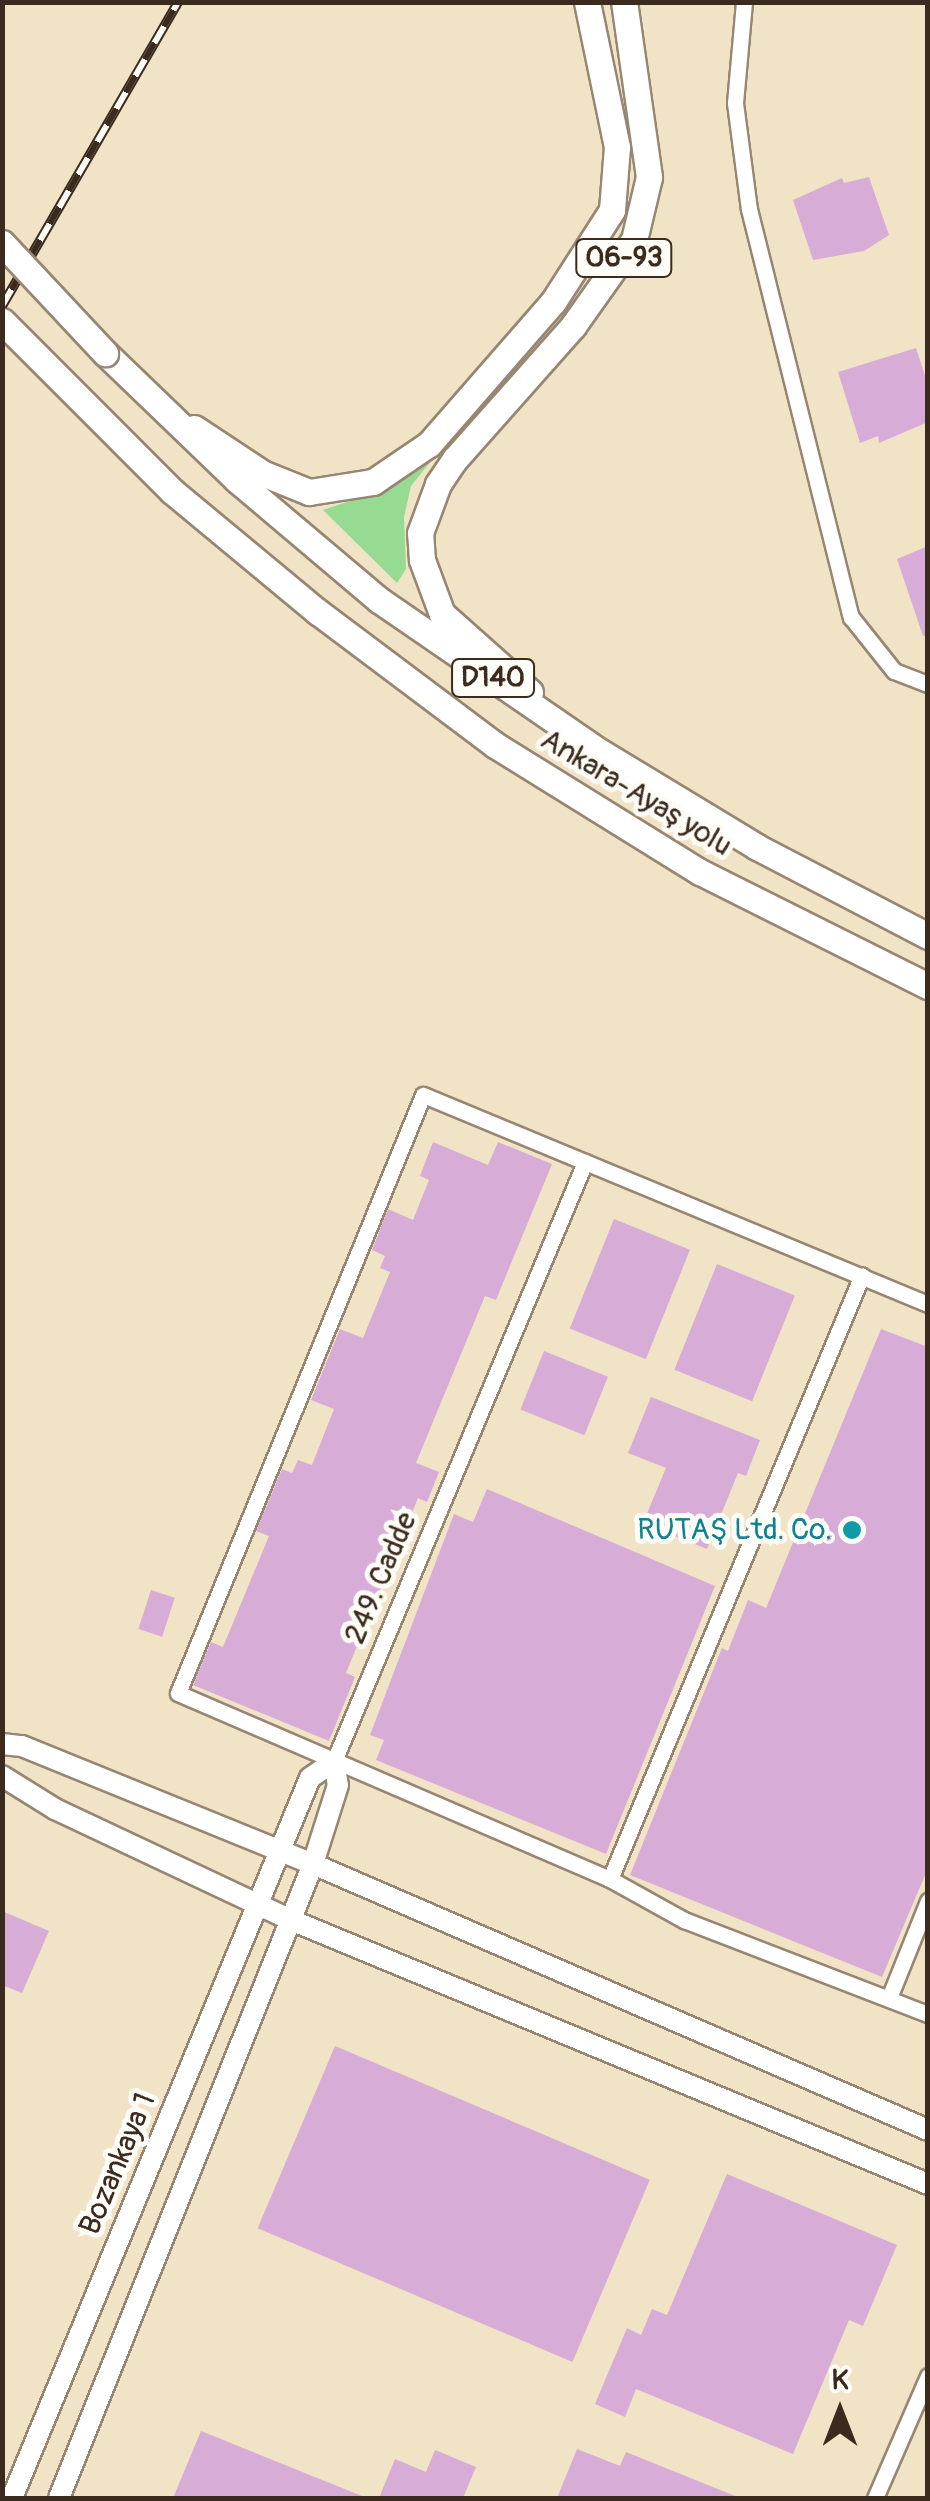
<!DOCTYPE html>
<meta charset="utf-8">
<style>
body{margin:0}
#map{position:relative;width:930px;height:2501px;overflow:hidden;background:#f0e3c6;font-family:Pangolin,sans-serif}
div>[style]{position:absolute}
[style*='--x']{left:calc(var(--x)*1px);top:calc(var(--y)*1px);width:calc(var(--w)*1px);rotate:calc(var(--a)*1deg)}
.green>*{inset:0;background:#97db93}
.building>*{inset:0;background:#d7add7;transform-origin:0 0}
.roads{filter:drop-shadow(2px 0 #968672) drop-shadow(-2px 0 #968672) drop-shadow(0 2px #968672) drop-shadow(0 -2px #968672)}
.minor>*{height:15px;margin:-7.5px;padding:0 7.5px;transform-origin:7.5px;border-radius:7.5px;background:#fff}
.tertiary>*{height:20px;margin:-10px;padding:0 10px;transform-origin:10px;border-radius:10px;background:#fff}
.primary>*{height:25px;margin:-12.5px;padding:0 12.5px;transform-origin:12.5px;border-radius:12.5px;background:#fff}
.trunk>*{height:25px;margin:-12.5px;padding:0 12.5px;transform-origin:12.5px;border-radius:12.5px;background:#fff}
.rail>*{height:10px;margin-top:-5px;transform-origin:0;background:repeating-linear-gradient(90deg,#fdfcf7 0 19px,#3b2a1e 0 38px);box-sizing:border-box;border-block:2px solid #3b2a1e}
.bridges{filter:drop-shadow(2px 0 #968672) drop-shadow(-2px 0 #968672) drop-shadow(0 2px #968672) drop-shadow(0 -2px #968672)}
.trunk-bridge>*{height:25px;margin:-12.5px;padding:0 12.5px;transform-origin:12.5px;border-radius:12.5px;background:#fff}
.dots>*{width:28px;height:28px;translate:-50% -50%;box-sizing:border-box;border:5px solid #fdfcf7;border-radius:50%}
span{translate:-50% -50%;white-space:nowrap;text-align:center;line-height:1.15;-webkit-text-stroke:10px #fdfcf7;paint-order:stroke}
.shield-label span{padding:2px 8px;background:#fdfcf7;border:2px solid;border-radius:8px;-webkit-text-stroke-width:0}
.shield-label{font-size:28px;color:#3b2a1e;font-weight:700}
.street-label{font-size:30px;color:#3b2a1e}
.culture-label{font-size:30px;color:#0d838f}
.right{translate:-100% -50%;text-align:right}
.frame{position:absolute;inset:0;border:5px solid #3b2a1e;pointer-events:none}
.north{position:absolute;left:790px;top:2361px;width:100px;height:100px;-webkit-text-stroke:8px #fdfcf7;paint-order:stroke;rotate:0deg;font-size:28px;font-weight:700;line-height:40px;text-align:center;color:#3b2a1e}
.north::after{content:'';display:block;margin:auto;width:35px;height:45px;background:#3b2a1e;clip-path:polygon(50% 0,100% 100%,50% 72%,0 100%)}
</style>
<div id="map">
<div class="green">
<div style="clip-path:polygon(443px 446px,411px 486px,404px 517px,406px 569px,397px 583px,323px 510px,380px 491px)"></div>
</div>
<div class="building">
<div style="clip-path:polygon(869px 177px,889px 235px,864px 251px,813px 260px,793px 200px,842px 178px,844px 183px)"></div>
<div style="clip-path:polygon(916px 348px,928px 385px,928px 422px,879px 443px,878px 436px,860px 443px,838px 372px)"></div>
<div style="clip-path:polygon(928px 546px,928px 635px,923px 636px,897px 559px)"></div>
<div style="clip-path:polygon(433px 1142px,488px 1165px,498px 1142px,552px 1164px,496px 1300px,485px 1296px,416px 1463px,439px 1472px,427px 1502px,418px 1498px,346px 1673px,355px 1677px,329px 1741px,193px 1685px,211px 1642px,223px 1647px,269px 1536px,256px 1531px,282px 1469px,292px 1473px,298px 1460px,312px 1465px,334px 1409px,311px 1400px,340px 1329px,363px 1338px,390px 1272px,380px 1268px,385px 1256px,372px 1250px,388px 1209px,413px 1220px,429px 1180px,420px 1176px)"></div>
<div style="left:614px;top:1219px;width:82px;height:118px;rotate:22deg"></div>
<div style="left:717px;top:1264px;width:84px;height:114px;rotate:22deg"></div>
<div style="clip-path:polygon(881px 1329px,928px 1347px,928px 1868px,882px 1977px,630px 1875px,722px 1648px,728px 1651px,748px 1600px,766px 1608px)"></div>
<div style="left:544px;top:1351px;width:69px;height:63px;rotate:22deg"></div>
<div style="clip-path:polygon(651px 1397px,760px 1440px,746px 1476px,738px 1473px,707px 1549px,643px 1523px,666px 1468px,628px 1453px)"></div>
<div style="clip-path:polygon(487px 1489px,715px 1586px,606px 1854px,376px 1760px,384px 1740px,370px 1735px,454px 1514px,473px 1522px)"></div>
<div style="left:151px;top:1590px;width:25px;height:41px;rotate:18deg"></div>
<div style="clip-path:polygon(2px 1911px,49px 1931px,22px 1993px,2px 1985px)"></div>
<div style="left:335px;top:2046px;width:342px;height:198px;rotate:23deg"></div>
<div style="clip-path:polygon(727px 2174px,897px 2245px,863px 2326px,849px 2320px,793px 2454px,636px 2389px,625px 2417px,595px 2404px,627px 2328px,641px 2335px,652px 2309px,667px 2315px)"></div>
<div style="clip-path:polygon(201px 2431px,367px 2498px,173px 2498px)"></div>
<div style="clip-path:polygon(577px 2449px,620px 2466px,626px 2452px,740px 2498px,557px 2498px)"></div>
<div style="clip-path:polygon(435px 2450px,476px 2467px,463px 2498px,379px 2498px,395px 2459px,426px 2472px)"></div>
</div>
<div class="roads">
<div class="minor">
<div style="--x:744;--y:2;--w:101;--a:95.1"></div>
<div style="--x:735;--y:103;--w:107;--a:82.5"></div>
<div style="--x:749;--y:209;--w:421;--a:76"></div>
<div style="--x:851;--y:617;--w:69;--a:51.5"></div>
<div style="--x:894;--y:671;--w:36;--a:21"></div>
<div style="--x:585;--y:1162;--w:175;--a:-157.5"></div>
<div style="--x:423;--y:1095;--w:646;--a:112.28"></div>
<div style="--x:178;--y:1693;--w:470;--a:23.3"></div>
<div style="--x:610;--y:1879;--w:85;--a:29"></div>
<div style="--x:684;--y:1920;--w:261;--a:21.1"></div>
<div style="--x:334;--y:1761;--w:649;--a:-67.26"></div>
<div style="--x:585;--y:1162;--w:371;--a:22.5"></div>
<div style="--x:610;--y:1879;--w:654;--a:-67.35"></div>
<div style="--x:889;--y:1998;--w:105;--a:-68.1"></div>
<div style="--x:875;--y:2498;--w:133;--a:-66.5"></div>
</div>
<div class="tertiary">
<div style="--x:2;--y:1744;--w:20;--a:6"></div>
<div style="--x:22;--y:1746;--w:314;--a:22.1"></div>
<div style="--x:313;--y:1864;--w:670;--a:23.39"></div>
<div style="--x:2;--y:1776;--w:62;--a:31.9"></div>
<div style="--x:55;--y:1809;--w:261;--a:25.2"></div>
<div style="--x:291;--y:1920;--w:690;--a:22.51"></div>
<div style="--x:12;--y:2498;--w:779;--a:-67.52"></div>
<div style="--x:310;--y:1778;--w:29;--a:-35"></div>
<div style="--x:334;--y:1761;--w:24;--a:81"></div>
<div style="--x:338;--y:1785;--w:83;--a:107.6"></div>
<div style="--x:313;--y:1864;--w:683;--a:111.83"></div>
</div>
<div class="primary">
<div style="--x:194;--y:428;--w:82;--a:33.5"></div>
<div style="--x:262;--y:473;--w:51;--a:22"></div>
<div style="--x:309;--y:492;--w:65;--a:-8.9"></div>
<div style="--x:373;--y:482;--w:68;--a:-34.2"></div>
<div style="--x:429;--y:444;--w:189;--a:-48.9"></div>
<div style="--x:553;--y:302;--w:109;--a:-57.3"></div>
<div style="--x:612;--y:210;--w:63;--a:-85.5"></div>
<div style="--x:617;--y:147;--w:148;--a:-101.7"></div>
<div style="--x:530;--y:692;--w:118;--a:-138.4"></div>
<div style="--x:442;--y:614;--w:58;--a:-110.3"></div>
<div style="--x:422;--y:560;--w:27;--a:-94"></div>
<div style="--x:420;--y:533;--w:52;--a:-69.8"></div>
<div style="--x:438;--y:484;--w:30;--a:-56"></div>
<div style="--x:455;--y:459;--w:178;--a:-48.4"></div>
<div style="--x:573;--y:326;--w:105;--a:-54.7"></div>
<div style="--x:634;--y:240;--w:65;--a:-76.6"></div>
<div style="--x:649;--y:177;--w:177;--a:-98.1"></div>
</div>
<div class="trunk">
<div style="--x:2;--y:321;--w:240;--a:45"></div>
<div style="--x:172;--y:491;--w:190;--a:39.7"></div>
<div style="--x:318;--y:612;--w:221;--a:36.9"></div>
<div style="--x:495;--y:745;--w:241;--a:31.8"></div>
<div style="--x:700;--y:872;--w:255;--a:26.6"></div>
<div style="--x:105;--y:353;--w:183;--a:43.9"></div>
<div style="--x:237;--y:480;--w:186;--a:40.2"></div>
<div style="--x:379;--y:600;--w:270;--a:34.5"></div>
<div style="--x:602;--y:753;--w:181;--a:31.2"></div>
<div style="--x:757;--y:847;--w:193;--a:27.5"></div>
</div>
</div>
<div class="rail">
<div style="--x:2;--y:306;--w:351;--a:-59.9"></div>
</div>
<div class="bridges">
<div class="trunk-bridge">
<div style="--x:2;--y:243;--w:151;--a:46.9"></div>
</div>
</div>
<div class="dots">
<div style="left:852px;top:1530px;background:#0f9aa8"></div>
</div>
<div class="shield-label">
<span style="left:624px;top:258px">06-93</span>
<span style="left:493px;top:678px">D140</span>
</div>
<div class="street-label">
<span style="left:636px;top:793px;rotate:31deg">Ankara-Ayaş yolu</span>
<span style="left:381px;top:1578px;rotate:-67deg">249. Cadde</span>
<span style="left:118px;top:2164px;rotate:-67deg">Bozankaya 1</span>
</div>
<div class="culture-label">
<span class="right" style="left:832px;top:1530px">RUTAŞ Ltd. Co.</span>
</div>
<div class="frame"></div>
<div class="north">K</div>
</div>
